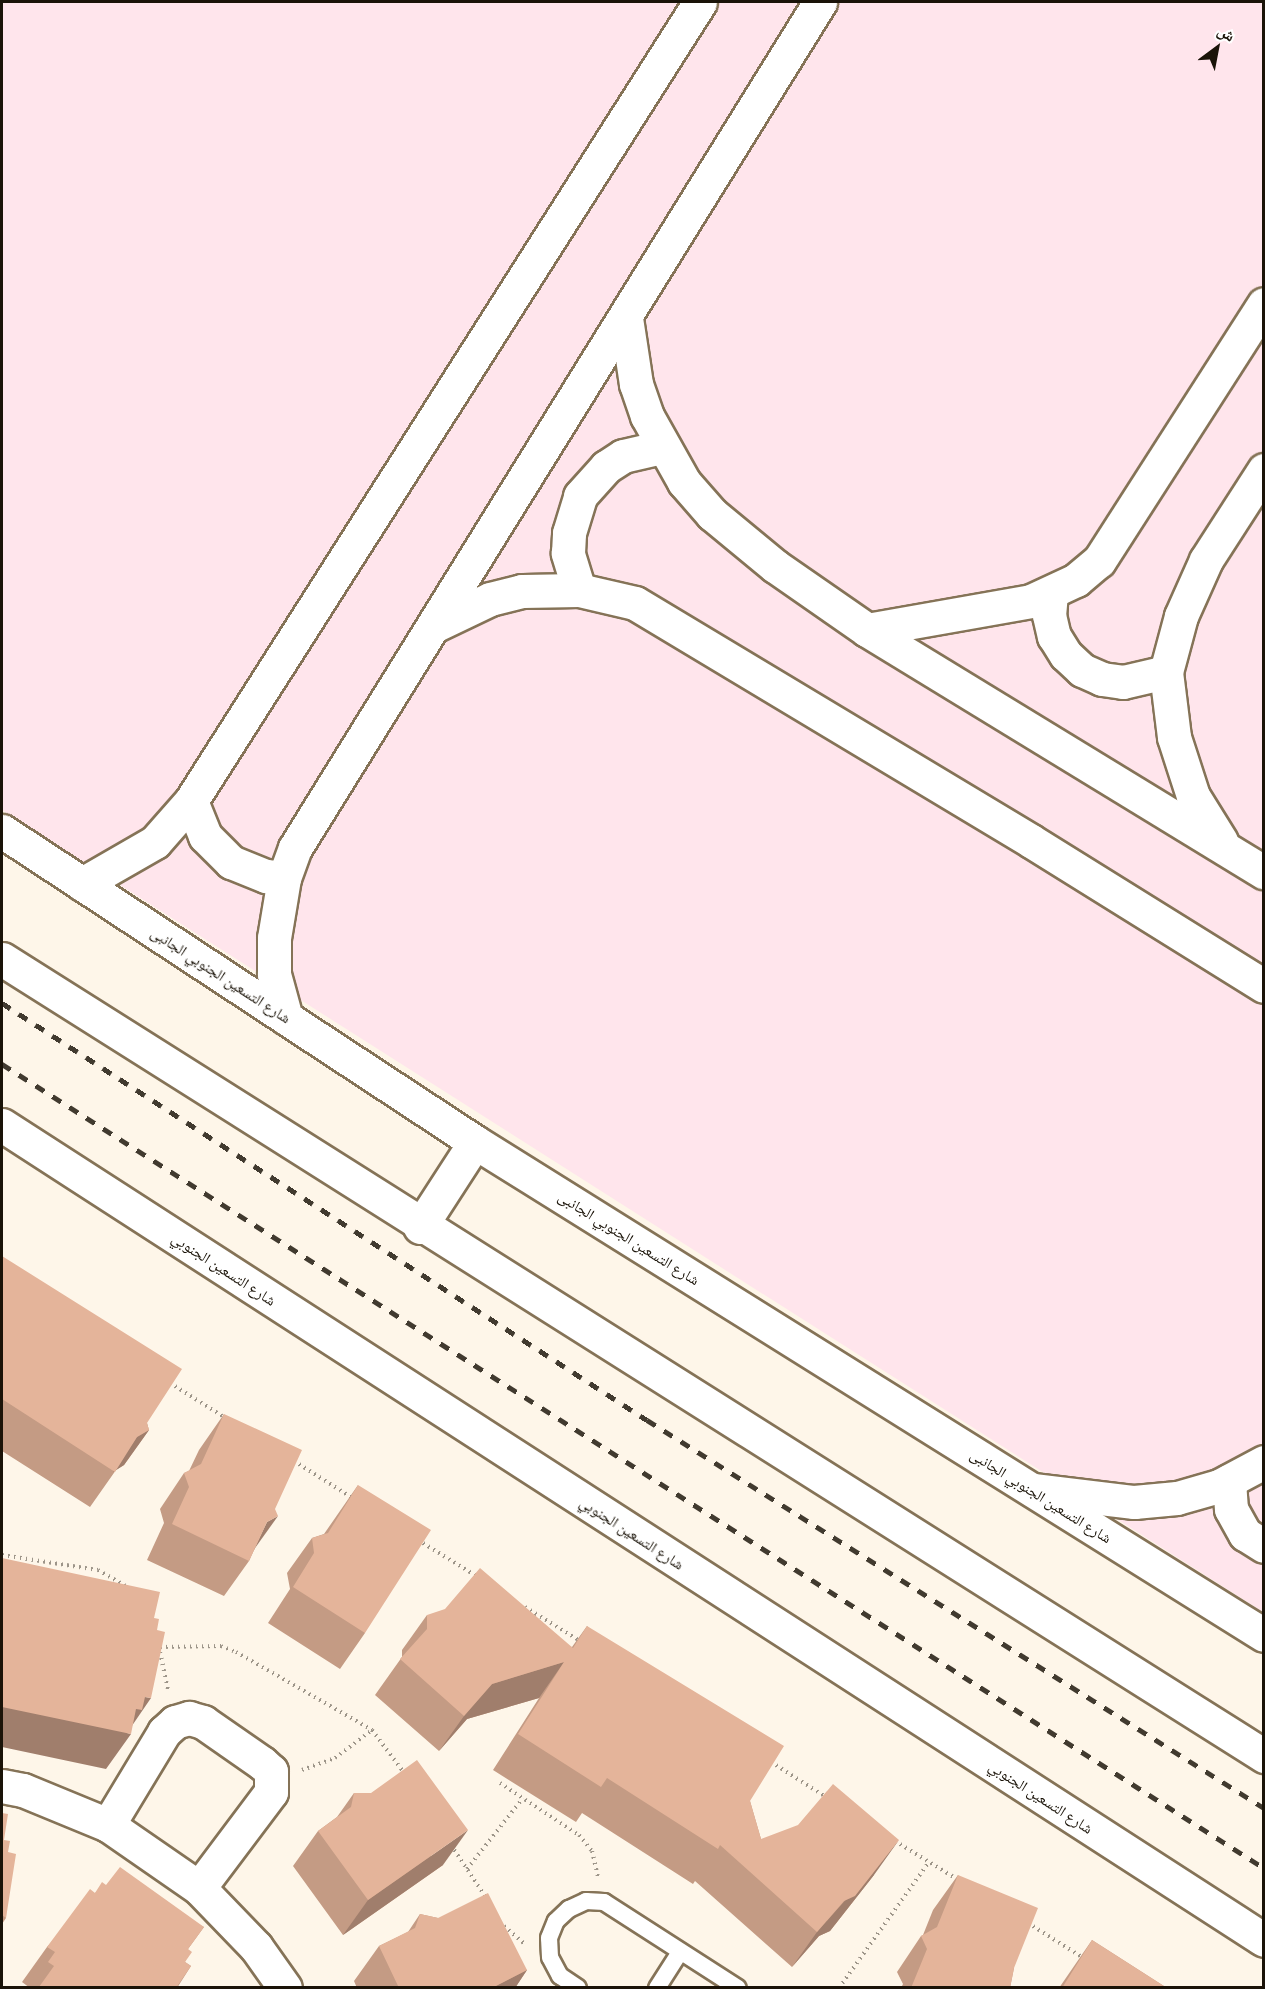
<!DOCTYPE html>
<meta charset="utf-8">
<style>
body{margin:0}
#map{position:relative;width:1265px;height:1989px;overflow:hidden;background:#fef6e9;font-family:"Archivo Narrow","Noto Naskh Arabic",sans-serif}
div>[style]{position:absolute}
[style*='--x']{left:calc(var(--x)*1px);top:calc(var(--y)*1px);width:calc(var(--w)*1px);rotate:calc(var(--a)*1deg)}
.commercial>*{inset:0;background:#ffe5ec}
.path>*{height:4px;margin-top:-2px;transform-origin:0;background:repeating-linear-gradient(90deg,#9d9589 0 1.5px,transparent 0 6px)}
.roads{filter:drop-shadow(2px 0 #857357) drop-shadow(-2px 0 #857357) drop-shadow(0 2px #857357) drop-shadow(0 -2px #857357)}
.service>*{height:16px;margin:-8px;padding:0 8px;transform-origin:8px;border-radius:8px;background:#fff}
.minor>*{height:33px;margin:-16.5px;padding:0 16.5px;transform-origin:16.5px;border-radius:16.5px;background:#fff}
.tertiary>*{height:33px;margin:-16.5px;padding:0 16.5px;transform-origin:16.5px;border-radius:16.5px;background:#fff}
.primary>*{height:33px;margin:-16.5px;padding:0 16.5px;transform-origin:16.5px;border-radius:16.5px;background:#fff}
.rail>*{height:4.5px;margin-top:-2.25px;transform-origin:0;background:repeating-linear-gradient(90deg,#413a2f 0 10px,transparent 0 20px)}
.wall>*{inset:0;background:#c49b84}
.shaded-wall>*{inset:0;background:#a07e6c}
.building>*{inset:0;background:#e4b49a}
span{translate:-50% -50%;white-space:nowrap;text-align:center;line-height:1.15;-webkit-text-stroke:5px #fff;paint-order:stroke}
.street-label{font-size:15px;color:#1a1308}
.frame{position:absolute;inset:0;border:3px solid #1a1308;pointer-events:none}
.north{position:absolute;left:1187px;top:18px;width:60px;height:60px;-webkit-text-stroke:4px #fff;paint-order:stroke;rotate:32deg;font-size:16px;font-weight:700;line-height:24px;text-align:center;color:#1a1308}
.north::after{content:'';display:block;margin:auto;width:21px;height:27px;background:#1a1308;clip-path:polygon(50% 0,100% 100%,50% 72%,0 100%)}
</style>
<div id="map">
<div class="commercial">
<div style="clip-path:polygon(2px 2px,1263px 2px,1263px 1612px,2px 810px)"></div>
</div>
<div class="path">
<div style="--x:170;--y:1383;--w:64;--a:32.2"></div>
<div style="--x:294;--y:1461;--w:71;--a:32.3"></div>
<div style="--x:418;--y:1540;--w:70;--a:31.7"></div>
<div style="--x:2;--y:1555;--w:97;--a:8.9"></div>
<div style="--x:98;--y:1570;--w:36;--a:30"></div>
<div style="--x:525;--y:1607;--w:65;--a:31.7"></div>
<div style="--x:160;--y:1647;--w:61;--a:-0.9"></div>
<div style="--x:221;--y:1646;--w:16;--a:22"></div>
<div style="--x:236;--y:1652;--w:157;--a:29.8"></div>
<div style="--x:372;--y:1730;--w:55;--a:53.1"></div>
<div style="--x:160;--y:1652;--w:38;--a:78"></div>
<div style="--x:771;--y:1762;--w:65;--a:32.5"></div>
<div style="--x:302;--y:1770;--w:35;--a:-20"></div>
<div style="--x:335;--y:1758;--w:46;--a:-37.1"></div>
<div style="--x:500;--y:1783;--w:95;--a:33.4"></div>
<div style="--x:579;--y:1835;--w:21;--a:51"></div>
<div style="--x:592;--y:1851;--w:28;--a:77"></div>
<div style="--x:895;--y:1841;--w:76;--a:31.6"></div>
<div style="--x:451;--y:1845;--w:65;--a:56.3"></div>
<div style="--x:467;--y:1869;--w:90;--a:-51.7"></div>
<div style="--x:1028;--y:1923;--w:67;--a:32.3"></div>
<div style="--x:504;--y:1926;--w:28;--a:41"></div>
<div style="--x:839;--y:1988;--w:155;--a:-54.5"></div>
</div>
<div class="roads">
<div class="service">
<div style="--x:578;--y:1988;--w:22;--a:-146"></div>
<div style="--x:560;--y:1976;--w:21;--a:-118"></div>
<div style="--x:550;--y:1957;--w:19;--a:-93"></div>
<div style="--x:549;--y:1938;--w:18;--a:-68"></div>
<div style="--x:556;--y:1921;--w:18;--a:-43"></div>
<div style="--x:569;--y:1909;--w:19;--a:-25"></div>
<div style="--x:586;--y:1901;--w:18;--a:3"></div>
<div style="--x:604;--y:1902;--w:159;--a:32.7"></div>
<div style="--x:657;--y:1988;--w:43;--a:-57.4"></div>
</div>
<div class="minor">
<div style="--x:626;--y:318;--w:67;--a:81.4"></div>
<div style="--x:636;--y:384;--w:34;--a:71"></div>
<div style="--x:647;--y:416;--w:76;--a:60.7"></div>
<div style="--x:684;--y:482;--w:43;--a:48.8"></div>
<div style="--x:712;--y:514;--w:82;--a:39.5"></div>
<div style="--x:775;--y:566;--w:112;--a:34.8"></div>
<div style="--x:867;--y:630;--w:465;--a:31.4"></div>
<div style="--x:579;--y:590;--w:39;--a:-107"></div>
<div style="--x:568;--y:553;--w:20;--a:-87"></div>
<div style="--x:569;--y:533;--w:39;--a:-73"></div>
<div style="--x:580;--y:496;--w:39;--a:-48"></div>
<div style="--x:606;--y:467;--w:20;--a:-33"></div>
<div style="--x:623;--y:456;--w:39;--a:-13"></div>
<div style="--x:1051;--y:593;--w:22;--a:95"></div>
<div style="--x:1049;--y:615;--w:22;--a:77"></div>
<div style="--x:1054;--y:636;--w:22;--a:58"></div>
<div style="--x:1066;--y:655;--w:22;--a:43"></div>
<div style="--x:1082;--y:670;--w:22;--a:24"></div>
<div style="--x:1102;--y:679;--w:21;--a:8"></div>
<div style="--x:1123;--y:682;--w:44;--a:-13.1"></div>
<div style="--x:434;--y:626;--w:62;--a:-25.7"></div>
<div style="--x:490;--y:599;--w:33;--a:-14"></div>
<div style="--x:522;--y:591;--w:57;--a:-1"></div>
<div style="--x:579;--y:590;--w:57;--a:13.1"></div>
<div style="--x:635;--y:603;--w:462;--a:31"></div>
<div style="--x:1031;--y:841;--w:274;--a:31.9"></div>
<div style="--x:867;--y:630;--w:167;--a:-10"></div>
<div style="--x:1031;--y:601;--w:50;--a:-25"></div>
<div style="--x:1076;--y:580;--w:30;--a:-40"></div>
<div style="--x:1099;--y:561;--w:305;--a:-57.3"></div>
<div style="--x:191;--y:801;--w:38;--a:68"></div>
<div style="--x:205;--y:836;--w:37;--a:45"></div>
<div style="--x:231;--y:862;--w:38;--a:22"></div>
<div style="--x:266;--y:876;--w:18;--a:6"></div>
<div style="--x:1221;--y:841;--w:53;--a:-121.9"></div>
<div style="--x:1193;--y:796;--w:62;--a:-107.9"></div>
<div style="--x:1174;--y:737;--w:65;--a:-97"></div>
<div style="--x:1166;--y:672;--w:58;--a:-75"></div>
<div style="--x:1181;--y:616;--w:61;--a:-65.9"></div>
<div style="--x:1206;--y:560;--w:107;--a:-57.2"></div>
<div style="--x:82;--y:884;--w:84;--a:-29.9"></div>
<div style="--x:155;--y:842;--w:55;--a:-48.7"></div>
<div style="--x:191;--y:801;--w:947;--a:-57.5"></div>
<div style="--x:286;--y:1018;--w:46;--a:-105.3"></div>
<div style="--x:274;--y:974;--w:36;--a:-90"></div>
<div style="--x:274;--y:938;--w:61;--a:-80.5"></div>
<div style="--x:284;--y:878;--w:32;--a:-70"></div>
<div style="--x:295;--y:848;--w:996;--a:-58.18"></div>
<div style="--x:1229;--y:1481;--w:28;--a:86"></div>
<div style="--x:1231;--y:1509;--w:29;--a:61"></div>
<div style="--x:1245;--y:1534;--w:22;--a:32"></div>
<div style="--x:1033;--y:1490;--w:102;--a:6.8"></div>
<div style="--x:1134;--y:1502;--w:43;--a:-5.3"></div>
<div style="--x:1177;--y:1498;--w:44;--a:-15.9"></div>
<div style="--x:1219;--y:1486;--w:51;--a:-28.1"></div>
<div style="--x:2;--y:1786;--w:21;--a:11"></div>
<div style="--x:23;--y:1790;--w:92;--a:22.4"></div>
<div style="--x:108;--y:1825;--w:111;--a:34.7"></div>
<div style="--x:199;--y:1888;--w:82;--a:46"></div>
<div style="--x:256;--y:1947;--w:50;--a:54.7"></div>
<div style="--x:108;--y:1825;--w:109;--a:-58.9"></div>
<div style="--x:164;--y:1732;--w:15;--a:-42"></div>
<div style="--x:175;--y:1722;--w:15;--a:-16"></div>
<div style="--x:189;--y:1718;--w:15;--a:16"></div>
<div style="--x:203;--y:1722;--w:72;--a:34.8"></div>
<div style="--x:262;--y:1763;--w:12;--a:42"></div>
<div style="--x:271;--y:1771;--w:21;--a:90"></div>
<div style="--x:271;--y:1792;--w:120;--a:126.9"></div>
</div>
<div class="tertiary">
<div style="--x:2;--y:831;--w:566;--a:33.33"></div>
<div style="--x:475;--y:1142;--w:930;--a:32"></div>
</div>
<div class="primary">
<div style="--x:2;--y:959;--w:1493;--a:32.27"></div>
<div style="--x:2;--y:1125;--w:1502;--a:32.85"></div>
<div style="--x:420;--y:1227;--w:101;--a:-57.1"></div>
</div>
</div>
<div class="rail">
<div style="--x:2;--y:1003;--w:768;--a:32.88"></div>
<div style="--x:647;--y:1420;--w:729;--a:32.16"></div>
<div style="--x:2;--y:1064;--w:1496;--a:32.5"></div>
</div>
<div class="wall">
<div style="clip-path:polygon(2px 1256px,147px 1423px,149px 1430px,124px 1465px,116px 1470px,90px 1507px,2px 1451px)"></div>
<div style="clip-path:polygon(224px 1414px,255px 1548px,249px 1561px,224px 1596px,147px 1560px,164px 1523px,160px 1509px,184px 1473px,189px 1471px,199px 1450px)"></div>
<div style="clip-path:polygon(358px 1485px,365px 1633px,340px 1669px,268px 1623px,290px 1589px,287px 1573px,312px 1538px,324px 1534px)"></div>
<div style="clip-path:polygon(427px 1615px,572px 1647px,587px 1626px,750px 1801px,761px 1839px,874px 1875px,830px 1931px,819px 1936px,792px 1967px,695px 1881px,693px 1884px,582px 1813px,576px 1822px,493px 1770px,539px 1698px,467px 1719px,439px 1751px,375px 1695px,402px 1657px,402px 1650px)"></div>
<div style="clip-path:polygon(354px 1793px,443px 1865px,343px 1935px,293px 1866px,318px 1831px,337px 1817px)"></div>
<div style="clip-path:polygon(2px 1813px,4px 1840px,8px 1852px,6px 1918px,2px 1924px)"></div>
<div style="clip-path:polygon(958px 1875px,1014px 1968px,1010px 1988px,901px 1988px,903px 1984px,897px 1972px,921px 1936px,923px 1935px,933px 1910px)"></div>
<div style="clip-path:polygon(106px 1885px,204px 1927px,188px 1949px,185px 1962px,191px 1966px,177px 1988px,30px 1988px,22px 1982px,47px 1947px,95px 1893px)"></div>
<div style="clip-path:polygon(420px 1914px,438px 1918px,527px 1970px,515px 1988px,357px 1988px,354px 1981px,379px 1946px,408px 1932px)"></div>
<div style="clip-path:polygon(1092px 1940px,1167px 1988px,1059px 1988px)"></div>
</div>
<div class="shaded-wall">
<div style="clip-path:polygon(149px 1430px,124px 1465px,113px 1472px,137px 1437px)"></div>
<div style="clip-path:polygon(278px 1516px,253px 1551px,267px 1522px)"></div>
<div style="clip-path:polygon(564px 1662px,539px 1698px,467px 1719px,439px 1751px,464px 1716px,492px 1684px)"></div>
<div style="clip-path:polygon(145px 1697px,151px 1698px,127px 1733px,131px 1734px,106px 1769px,2px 1747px,2px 1707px)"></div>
<div style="clip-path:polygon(468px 1830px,443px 1865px,343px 1935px,368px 1900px)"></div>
<div style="clip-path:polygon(899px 1840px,874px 1875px,830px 1931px,819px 1936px,792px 1967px,817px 1932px)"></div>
<div style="clip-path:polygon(527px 1970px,515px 1988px,492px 1988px)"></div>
</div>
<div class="building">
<div style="clip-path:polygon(2px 1256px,182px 1369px,147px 1423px,149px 1430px,137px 1437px,115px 1472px,2px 1399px)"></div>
<div style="clip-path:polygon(224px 1414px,302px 1450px,275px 1509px,278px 1516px,267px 1522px,249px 1561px,172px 1524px,189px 1487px,184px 1473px,201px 1464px)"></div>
<div style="clip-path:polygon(358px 1485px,431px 1530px,365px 1633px,293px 1587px,314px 1553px,312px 1538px,328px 1533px)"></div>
<div style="clip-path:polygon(2px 1558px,160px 1592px,154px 1618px,159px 1619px,157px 1630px,165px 1632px,151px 1698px,145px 1697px,142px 1710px,136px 1709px,131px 1734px,2px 1707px)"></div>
<div style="clip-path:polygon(480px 1568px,573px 1648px,587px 1626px,784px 1746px,750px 1801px,761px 1839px,798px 1825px,833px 1784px,899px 1840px,855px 1896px,844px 1901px,817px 1932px,720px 1845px,718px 1849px,607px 1778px,601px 1787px,518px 1734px,564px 1662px,492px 1684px,464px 1716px,400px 1659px,427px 1629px,427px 1615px,445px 1609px)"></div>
<div style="clip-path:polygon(417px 1760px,468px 1830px,368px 1900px,318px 1831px,351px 1807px,354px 1793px,371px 1793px)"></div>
<div style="clip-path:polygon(2px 1813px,8px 1814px,4px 1840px,10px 1841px,8px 1852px,16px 1854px,6px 1918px,2px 1915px)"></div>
<div style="clip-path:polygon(120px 1867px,204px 1927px,188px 1949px,192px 1952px,185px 1962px,191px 1966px,176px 1988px,40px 1988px,39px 1987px,54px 1966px,48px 1962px,55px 1952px,47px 1947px,90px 1889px,95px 1893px,102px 1882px,106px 1885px)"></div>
<div style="clip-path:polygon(958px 1875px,1038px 1908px,1014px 1968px,1010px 1988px,911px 1988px,927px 1949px,921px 1936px,937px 1927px)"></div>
<div style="clip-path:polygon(488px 1893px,527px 1970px,492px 1988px,399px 1988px,379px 1946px,415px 1928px,420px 1914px,438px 1918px)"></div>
<div style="clip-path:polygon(1092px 1940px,1167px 1988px,1062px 1988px)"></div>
</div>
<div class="street-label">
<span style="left:221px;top:975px;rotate:33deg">شارع التسعين الجنوبي الجانبى</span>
<span style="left:629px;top:1238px;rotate:32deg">شارع التسعين الجنوبي الجانبى</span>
<span style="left:224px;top:1269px;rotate:33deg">شارع التسعين الجنوبي</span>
<span style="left:1041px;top:1496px;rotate:32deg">شارع التسعين الجنوبي الجانبى</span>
<span style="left:632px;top:1533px;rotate:33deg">شارع التسعين الجنوبي</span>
<span style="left:1041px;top:1797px;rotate:33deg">شارع التسعين الجنوبي</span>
</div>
<div class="frame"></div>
<div class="north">ش</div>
</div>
